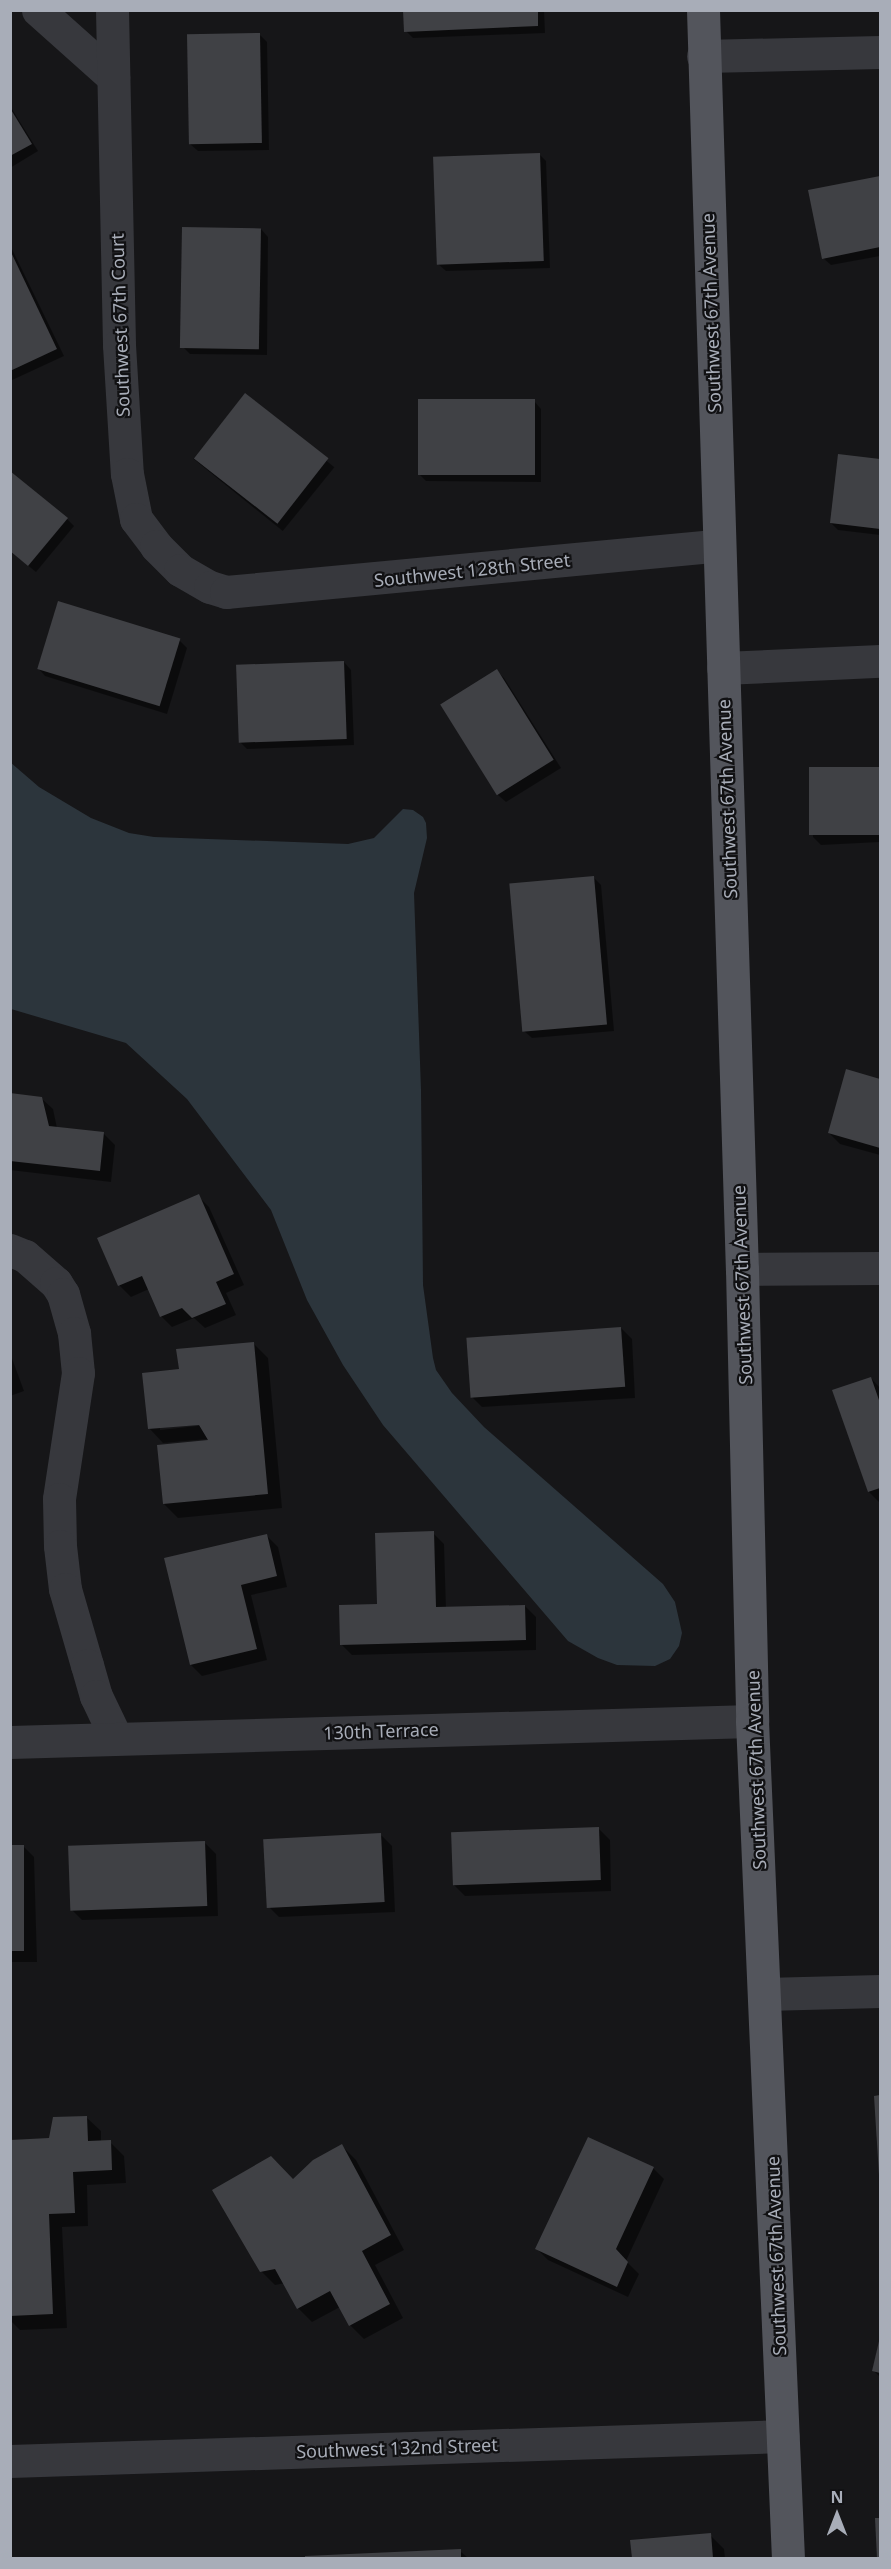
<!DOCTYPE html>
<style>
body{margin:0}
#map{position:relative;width:891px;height:2569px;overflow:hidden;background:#161618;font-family:"Noto Sans",sans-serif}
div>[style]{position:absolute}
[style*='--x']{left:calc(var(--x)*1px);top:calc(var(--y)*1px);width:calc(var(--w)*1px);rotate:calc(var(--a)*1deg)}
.water>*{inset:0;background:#2c353c}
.shadow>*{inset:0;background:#0007;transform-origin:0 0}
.building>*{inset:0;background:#404145;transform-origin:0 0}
.minor>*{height:33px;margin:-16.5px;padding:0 16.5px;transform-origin:16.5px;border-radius:16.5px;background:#37383d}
.major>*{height:33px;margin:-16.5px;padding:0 16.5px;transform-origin:16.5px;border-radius:16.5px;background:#53555c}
span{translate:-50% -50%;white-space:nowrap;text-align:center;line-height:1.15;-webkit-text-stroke:4.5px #111113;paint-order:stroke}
.street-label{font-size:18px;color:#a8adb8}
.frame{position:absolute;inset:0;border:12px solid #a8adb8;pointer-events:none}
.north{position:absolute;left:807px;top:2485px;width:60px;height:60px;-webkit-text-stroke:4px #111113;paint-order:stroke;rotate:0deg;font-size:16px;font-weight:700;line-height:24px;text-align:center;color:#a8adb8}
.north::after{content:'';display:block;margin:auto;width:21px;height:27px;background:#a8adb8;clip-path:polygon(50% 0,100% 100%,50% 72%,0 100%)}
</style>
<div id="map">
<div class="water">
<div style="clip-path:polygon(10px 762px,39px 787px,91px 818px,129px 833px,154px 837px,348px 844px,374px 838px,403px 809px,413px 810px,423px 817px,426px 823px,427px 838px,414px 893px,421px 1090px,423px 1285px,433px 1358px,436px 1370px,452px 1393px,484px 1427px,663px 1584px,675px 1602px,682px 1633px,679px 1646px,670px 1659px,655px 1666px,617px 1665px,598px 1658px,568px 1641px,383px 1425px,343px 1365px,307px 1300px,271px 1210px,187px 1099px,126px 1043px,11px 1009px)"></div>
</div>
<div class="shadow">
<div style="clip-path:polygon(405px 10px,544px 10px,545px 33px,413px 38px,406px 31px)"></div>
<div style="clip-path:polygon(260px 35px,267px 42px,269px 150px,198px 151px,190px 144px)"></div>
<div style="clip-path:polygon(10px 106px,38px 151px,10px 168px)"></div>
<div style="clip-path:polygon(539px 154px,546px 161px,550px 268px,446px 271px,438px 264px)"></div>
<div style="clip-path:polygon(880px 178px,880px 256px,831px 265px,823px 258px,810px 191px)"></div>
<div style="clip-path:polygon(261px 229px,268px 237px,267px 355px,190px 354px,183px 347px)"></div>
<div style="clip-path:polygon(10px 245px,64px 356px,10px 381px)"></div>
<div style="left:245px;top:395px;width:115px;height:82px;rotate:39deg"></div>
<div style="clip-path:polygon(534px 401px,541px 409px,541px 482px,426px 481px,419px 474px)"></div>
<div style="clip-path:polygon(839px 455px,880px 460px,880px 535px,838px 530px,831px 523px)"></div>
<div style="clip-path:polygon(67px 519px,74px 526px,36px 572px,10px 551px)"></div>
<div style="clip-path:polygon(59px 603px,180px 641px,187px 648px,167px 714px,45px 676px,38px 668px)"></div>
<div style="clip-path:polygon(344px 662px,351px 670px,354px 745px,247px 749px,240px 742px)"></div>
<div style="clip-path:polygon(497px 671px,504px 678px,561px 768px,506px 802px,498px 795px)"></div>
<div style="clip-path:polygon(880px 768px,880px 842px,821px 845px,813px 837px,811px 771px)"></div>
<div style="clip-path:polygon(593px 877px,601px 885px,614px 1031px,532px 1038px,524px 1031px)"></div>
<div style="clip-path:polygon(847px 1071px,880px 1081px,880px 1155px,840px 1144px,829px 1133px)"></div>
<div style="clip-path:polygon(10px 1095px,41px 1098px,53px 1109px,57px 1128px,104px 1134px,115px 1145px,111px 1182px,10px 1170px)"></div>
<div style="clip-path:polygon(198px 1196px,209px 1207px,244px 1285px,226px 1293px,236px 1315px,205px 1328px,194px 1318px,172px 1327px,161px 1316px,149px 1289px,131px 1297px,120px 1286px,99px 1239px)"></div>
<div style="clip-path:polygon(621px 1328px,632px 1339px,635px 1398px,482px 1407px,471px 1396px)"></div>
<div style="clip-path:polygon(evenodd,254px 1344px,268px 1358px,282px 1508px,178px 1518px,164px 1504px,210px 1442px,208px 1439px,163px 1443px,149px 1428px,254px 1344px,206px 1422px,206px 1425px,160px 1430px,160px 1426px,206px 1422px)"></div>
<div style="clip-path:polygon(10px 1353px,24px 1391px,10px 1396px)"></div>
<div style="clip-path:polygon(871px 1378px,880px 1388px,880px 1503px,869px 1492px)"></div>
<div style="clip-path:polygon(433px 1533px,444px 1544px,446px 1609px,525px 1606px,536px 1617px,536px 1650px,352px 1655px,341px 1644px,378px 1606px)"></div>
<div style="clip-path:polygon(267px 1536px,278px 1547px,287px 1587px,251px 1595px,267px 1660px,202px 1676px,191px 1665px)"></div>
<div style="clip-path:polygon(599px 1829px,610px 1840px,611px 1891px,465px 1896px,454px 1885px)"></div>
<div style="clip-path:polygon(381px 1835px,392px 1846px,395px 1912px,279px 1917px,268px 1906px)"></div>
<div style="clip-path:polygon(205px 1843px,216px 1854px,218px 1916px,82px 1920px,71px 1909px)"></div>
<div style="clip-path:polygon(10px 1846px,23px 1846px,34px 1857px,37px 1962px,10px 1962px)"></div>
<div style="clip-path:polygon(876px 2097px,880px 2097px,880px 2170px)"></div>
<div style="clip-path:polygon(86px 2117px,101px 2131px,101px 2142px,110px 2142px,124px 2156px,126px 2183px,87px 2185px,88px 2226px,62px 2227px,67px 2328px,20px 2330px,10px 2320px,10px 2141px,50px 2139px)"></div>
<div style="clip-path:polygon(342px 2146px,356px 2160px,404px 2250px,375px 2265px,403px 2318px,364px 2339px,350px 2325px,340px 2307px,312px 2322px,298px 2308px,285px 2283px,275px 2285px,261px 2271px,293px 2181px)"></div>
<div style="clip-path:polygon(653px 2168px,664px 2179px,626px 2261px,639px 2274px,628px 2297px,548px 2260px,537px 2249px)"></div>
<div style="clip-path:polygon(880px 2340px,880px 2377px,873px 2370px)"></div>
<div style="clip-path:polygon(877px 2520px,880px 2520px,880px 2558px,879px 2558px)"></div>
<div style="clip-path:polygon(710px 2535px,724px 2549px,725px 2558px,633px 2558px,632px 2541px)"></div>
<div style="clip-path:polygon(460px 2551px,468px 2558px,307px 2557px)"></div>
</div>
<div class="building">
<div style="clip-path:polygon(403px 10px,538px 10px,538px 26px,404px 32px)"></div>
<div style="left:260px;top:33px;width:110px;height:73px;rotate:89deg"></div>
<div style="clip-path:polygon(10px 108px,32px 144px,10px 156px)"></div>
<div style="left:540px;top:153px;width:108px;height:107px;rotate:88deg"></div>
<div style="clip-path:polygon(880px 176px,880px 247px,822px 259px,808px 190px)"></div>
<div style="left:182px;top:227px;width:79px;height:121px;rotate:1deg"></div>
<div style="clip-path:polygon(10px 250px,57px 349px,10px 371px)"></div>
<div style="left:245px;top:393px;width:106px;height:83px;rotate:38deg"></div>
<div style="left:418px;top:399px;width:117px;height:76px"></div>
<div style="clip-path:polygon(838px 454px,880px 459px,880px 529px,830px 523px)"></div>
<div style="clip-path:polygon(10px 471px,68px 518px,28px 566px,10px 551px)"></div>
<div style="left:58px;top:601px;width:128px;height:71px;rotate:17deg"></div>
<div style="left:344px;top:661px;width:78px;height:108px;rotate:88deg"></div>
<div style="left:497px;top:669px;width:107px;height:67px;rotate:58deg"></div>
<div style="left:880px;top:767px;width:68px;height:71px;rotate:90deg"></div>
<div style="left:594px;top:876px;width:149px;height:85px;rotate:85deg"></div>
<div style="clip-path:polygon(846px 1069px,880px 1079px,880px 1148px,828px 1133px)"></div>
<div style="clip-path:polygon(10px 1093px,42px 1097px,49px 1126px,104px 1132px,100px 1171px,10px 1161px)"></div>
<div style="clip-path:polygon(199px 1194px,234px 1274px,216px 1282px,226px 1304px,192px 1318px,182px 1308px,160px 1317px,142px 1276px,118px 1286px,97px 1238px)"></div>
<div style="left:621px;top:1327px;width:60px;height:155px;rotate:86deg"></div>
<div style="clip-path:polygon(254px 1342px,268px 1494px,163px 1504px,157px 1445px,208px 1440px,199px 1425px,148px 1429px,142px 1373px,179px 1369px,176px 1349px)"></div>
<div style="clip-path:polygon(871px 1377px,880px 1403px,880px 1488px,868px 1492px,832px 1390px)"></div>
<div style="clip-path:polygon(434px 1531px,436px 1607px,525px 1605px,526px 1640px,340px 1645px,339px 1605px,377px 1604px,375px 1533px)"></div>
<div style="clip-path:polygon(267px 1534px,277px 1576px,241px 1585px,257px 1649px,190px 1665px,164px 1558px)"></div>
<div style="left:599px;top:1827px;width:53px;height:148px;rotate:88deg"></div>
<div style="left:381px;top:1833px;width:69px;height:118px;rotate:87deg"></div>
<div style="left:205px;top:1841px;width:65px;height:137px;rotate:88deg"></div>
<div style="left:10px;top:1845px;width:14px;height:106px"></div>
<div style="clip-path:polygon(880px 2095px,880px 2175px,879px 2175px,874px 2096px)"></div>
<div style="clip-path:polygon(87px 2116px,88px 2141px,111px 2140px,112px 2170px,73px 2172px,75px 2213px,49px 2214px,53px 2314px,10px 2316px,10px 2140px,49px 2138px,53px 2117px)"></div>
<div style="clip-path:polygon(588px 2137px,654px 2167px,616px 2249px,628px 2262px,617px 2287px,535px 2249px)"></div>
<div style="clip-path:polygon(342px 2144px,391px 2235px,362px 2251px,390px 2304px,349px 2326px,330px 2291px,297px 2309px,275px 2269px,260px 2272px,212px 2190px,271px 2156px,293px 2179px,313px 2160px)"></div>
<div style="clip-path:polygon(880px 2337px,880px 2373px,872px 2371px)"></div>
<div style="clip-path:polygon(875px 2518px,880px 2518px,880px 2558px,877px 2558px)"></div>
<div style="clip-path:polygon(711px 2533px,713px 2558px,632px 2558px,630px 2540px)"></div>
<div style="clip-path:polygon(461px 2549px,461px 2558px,305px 2558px,305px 2556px)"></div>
</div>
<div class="minor">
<div style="--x:38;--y:10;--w:101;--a:41.8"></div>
<div style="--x:112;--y:10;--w:335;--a:88.8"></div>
<div style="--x:119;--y:345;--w:129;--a:86.5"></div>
<div style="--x:127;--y:474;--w:46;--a:78.7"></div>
<div style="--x:136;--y:519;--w:34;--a:53"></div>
<div style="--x:156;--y:546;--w:34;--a:45"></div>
<div style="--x:180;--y:570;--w:34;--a:30"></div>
<div style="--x:210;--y:587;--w:17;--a:17"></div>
<div style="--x:226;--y:592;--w:493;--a:-5.4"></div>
<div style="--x:703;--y:56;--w:177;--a:-1.3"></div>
<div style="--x:723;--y:668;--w:157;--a:-2.6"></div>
<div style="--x:10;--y:1250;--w:16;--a:22"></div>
<div style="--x:25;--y:1256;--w:41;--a:41.1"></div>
<div style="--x:56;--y:1283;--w:13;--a:58"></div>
<div style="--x:63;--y:1294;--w:41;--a:74.2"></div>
<div style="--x:74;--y:1333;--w:40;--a:84.3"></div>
<div style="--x:78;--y:1373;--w:127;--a:98.6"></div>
<div style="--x:59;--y:1499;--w:47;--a:88.8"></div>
<div style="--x:60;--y:1546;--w:43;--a:83.4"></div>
<div style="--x:65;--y:1589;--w:79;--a:73.9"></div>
<div style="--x:87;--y:1665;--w:32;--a:74"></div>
<div style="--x:96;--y:1696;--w:47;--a:64.5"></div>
<div style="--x:742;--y:1269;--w:138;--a:-0.4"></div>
<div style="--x:10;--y:1742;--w:742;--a:-1.62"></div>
<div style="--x:765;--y:1994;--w:115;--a:-1.5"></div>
<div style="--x:10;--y:2461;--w:773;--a:-1.85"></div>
</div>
<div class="major">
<div style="--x:703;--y:10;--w:1260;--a:88.23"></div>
<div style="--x:742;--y:1269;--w:452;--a:88.7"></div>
<div style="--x:752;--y:1721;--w:838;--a:87.54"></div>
</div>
<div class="street-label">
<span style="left:711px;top:313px;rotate:-92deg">Southwest 67th Avenue</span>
<span style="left:120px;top:325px;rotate:-92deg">Southwest 67th Court</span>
<span style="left:472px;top:570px;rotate:-6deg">Southwest 128th Street</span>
<span style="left:727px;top:799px;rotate:-92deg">Southwest 67th Avenue</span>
<span style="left:742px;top:1285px;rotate:-92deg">Southwest 67th Avenue</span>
<span style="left:381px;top:1731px;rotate:-2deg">130th Terrace</span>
<span style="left:756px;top:1770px;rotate:-92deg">Southwest 67th Avenue</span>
<span style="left:776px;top:2256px;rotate:-92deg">Southwest 67th Avenue</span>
<span style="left:397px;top:2448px;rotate:-2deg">Southwest 132nd Street</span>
</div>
<div class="frame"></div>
<div class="north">N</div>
</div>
